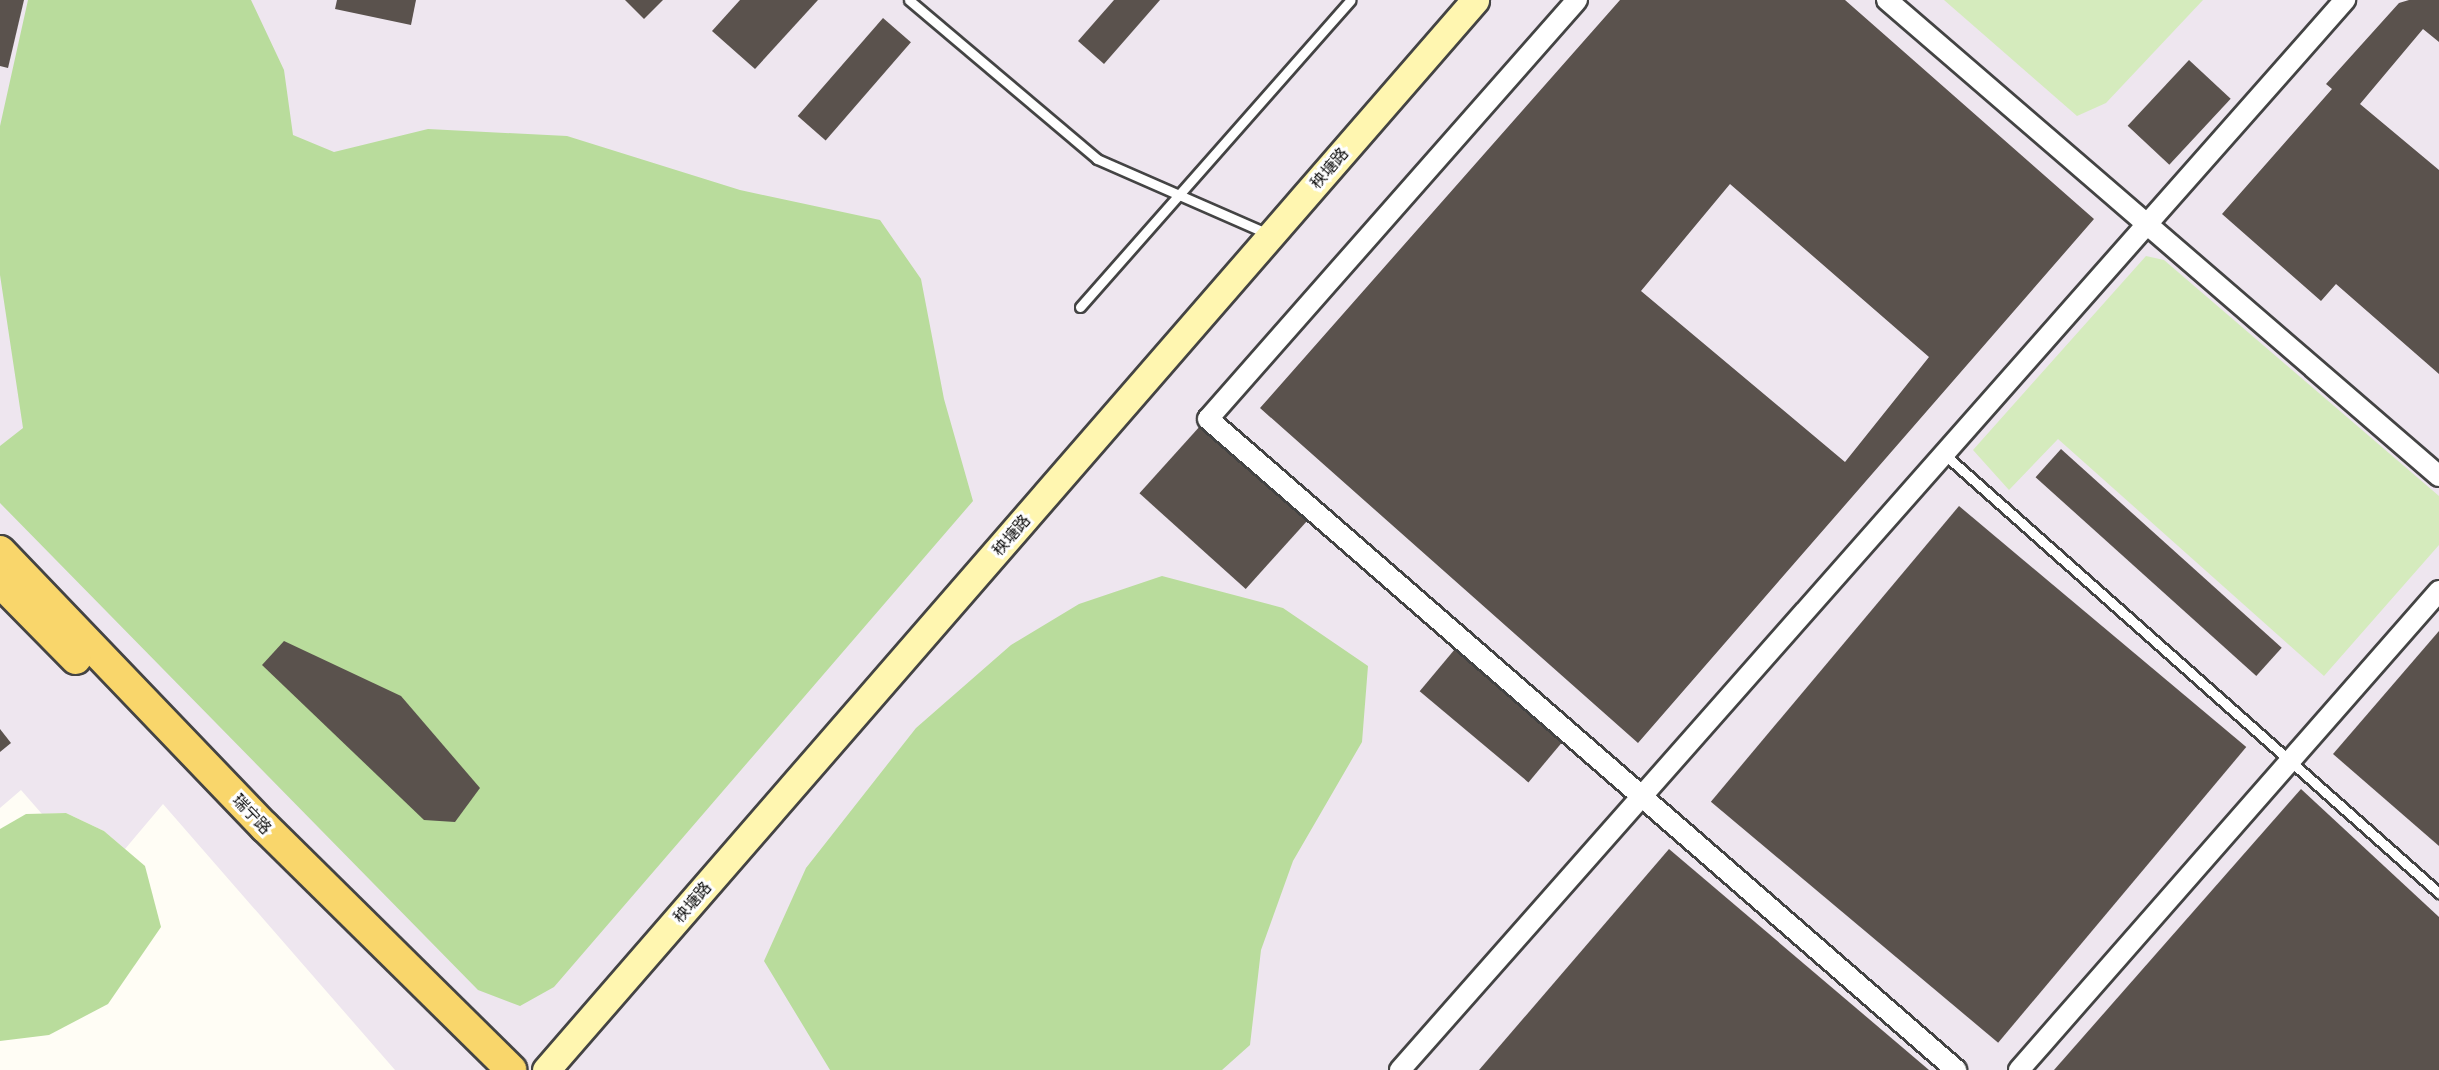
<!DOCTYPE html>
<meta charset="utf-8">
<style>
body{margin:0}
#map{position:relative;width:2439px;height:1070px;overflow:hidden;background:#fffdf5;font-family:"Source Serif 4","Noto Sans SC",serif}
div>[style]{position:absolute}
[style*='--x']{left:calc(var(--x)*1px);top:calc(var(--y)*1px);width:calc(var(--w)*1px);rotate:calc(var(--a)*1deg)}
.industrial>*{inset:0;background:#eee6ef}
.green>*{inset:0;background:#d5ebbd}
.forest>*{inset:0;background:#b9dc9c}
.building>*{inset:0;background:#5a524d;transform-origin:0 0}
.roads{filter:drop-shadow(2px 0 #444) drop-shadow(-2px 0 #444) drop-shadow(0 2px #444) drop-shadow(0 -2px #444)}
.lane>*{height:9px;margin:-4.5px;padding:0 4.5px;transform-origin:4.5px;border-radius:4.5px;background:#fff}
.street>*{height:20px;margin:-10px;padding:0 10px;transform-origin:10px;border-radius:10px;background:#fff}
.secondary>*{height:27px;margin:-13.5px;padding:0 13.5px;transform-origin:13.5px;border-radius:13.5px;background:#fff6b0}
.primary>*{height:30px;margin:-15px;padding:0 15px;transform-origin:15px;border-radius:15px;background:#f9d66b}
span{translate:-50% -50%;white-space:nowrap;text-align:center;line-height:1.15;-webkit-text-stroke:6px #fff;paint-order:stroke}
.street-label{font-size:16px;color:#111}
</style>
<div id="map">
<div class="industrial">
<div style="clip-path:polygon(0 0,2439px 0,2439px 1070px,395px 1070px,163px 804px,125px 849px,104px 831px,66px 813px,42px 814px,21px 790px,0 808px)"></div>
</div>
<div class="green">
<div style="clip-path:polygon(1944px 0,2203px 0,2106px 103px,2077px 116px)"></div>
<div style="clip-path:polygon(2146px 256px,2164px 260px,2439px 496px,2439px 545px,2324px 676px,2058px 439px,2009px 490px,1973px 450px)"></div>
</div>
<div class="forest">
<div style="clip-path:polygon(28px 0,251px 0,284px 70px,293px 135px,334px 152px,428px 129px,567px 136px,740px 190px,880px 220px,921px 279px,944px 399px,973px 501px,554px 987px,520px 1006px,478px 990px,0 503px,0 446px,23px 428px,0 275px,0 126px)"></div>
<div style="clip-path:polygon(1162px 576px,1283px 608px,1368px 666px,1362px 742px,1293px 861px,1261px 950px,1250px 1045px,1222px 1070px,830px 1070px,764px 961px,806px 868px,916px 728px,1011px 645px,1079px 604px)"></div>
<div style="clip-path:polygon(66px 813px,104px 831px,145px 866px,161px 927px,108px 1004px,49px 1035px,0 1041px,0 829px,26px 814px)"></div>
</div>
<div class="building">
<div style="clip-path:polygon(0 0,24px 0,8px 68px,0 66px)"></div>
<div style="clip-path:polygon(337px 0,416px 0,411px 25px,335px 9px)"></div>
<div style="clip-path:polygon(625px 0,663px 0,644px 19px)"></div>
<div style="clip-path:polygon(740px 0,818px 0,755px 69px,712px 31px)"></div>
<div style="clip-path:polygon(1114px 0,1160px 0,1104px 64px,1078px 41px)"></div>
<div style="clip-path:polygon(evenodd,1620px 0,1845px 0,2094px 219px,1638px 743px,1260px 408px,1620px 0,1730px 184px,1929px 357px,1845px 462px,1641px 291px,1730px 184px)"></div>
<div style="clip-path:polygon(2409px 0,2439px 0,2439px 42px,2423px 29px,2360px 104px,2439px 170px,2439px 374px,2336px 284px,2321px 301px,2222px 214px,2332px 89px,2326px 84px,2399px 3px)"></div>
<div style="left:883px;top:18px;width:37px;height:130px;rotate:41deg"></div>
<div style="left:2189px;top:60px;width:57px;height:90px;rotate:43deg"></div>
<div style="left:1201px;top:425px;width:143px;height:92px;rotate:42deg"></div>
<div style="left:2061px;top:449px;width:297px;height:38px;rotate:42deg"></div>
<div style="left:1959px;top:506px;width:375px;height:386px;rotate:40deg"></div>
<div style="clip-path:polygon(2439px 631px,2439px 846px,2333px 754px)"></div>
<div style="clip-path:polygon(284px 641px,401px 696px,480px 788px,455px 822px,424px 820px,262px 665px)"></div>
<div style="left:1455px;top:649px;width:142px;height:55px;rotate:40deg"></div>
<div style="clip-path:polygon(0 729px,11px 743px,0 752px)"></div>
<div style="clip-path:polygon(2301px 789px,2439px 917px,2439px 1070px,2054px 1070px)"></div>
<div style="clip-path:polygon(1669px 849px,1929px 1070px,1479px 1070px)"></div>
</div>
<div class="roads">
<div class="lane">
<div style="--x:909;--y:0;--w:246;--a:40.2"></div>
<div style="--x:1097;--y:159;--w:188;--a:23.6"></div>
<div style="--x:1080;--y:307;--w:409;--a:-48.6"></div>
<div style="--x:1944;--y:454;--w:662;--a:41.57"></div>
</div>
<div class="street">
<div style="--x:1577;--y:0;--w:558;--a:131.37"></div>
<div style="--x:1208;--y:419;--w:992;--a:41.03"></div>
<div style="--x:1887;--y:0;--w:729;--a:40.77"></div>
<div style="--x:1400;--y:1070;--w:1428;--a:-48.55"></div>
<div style="--x:2019;--y:1070;--w:637;--a:-48.75"></div>
</div>
<div class="secondary">
<div style="--x:546;--y:1070;--w:1417;--a:-49.03"></div>
</div>
<div class="primary">
<div style="--x:0;--y:551;--w:383;--a:46.2"></div>
<div style="--x:265;--y:827;--w:346;--a:44.6"></div>
<div style="--x:0;--y:582;--w:108;--a:45.4"></div>
</div>
</div>
<div class="street-label">
<span style="left:1329px;top:168px;rotate:-49deg">秧塘路</span>
<span style="left:1011px;top:535px;rotate:-49deg">秧塘路</span>
<span style="left:252px;top:814px;rotate:46deg">瑞宁路</span>
<span style="left:692px;top:902px;rotate:-49deg">秧塘路</span>
</div>
</div>
